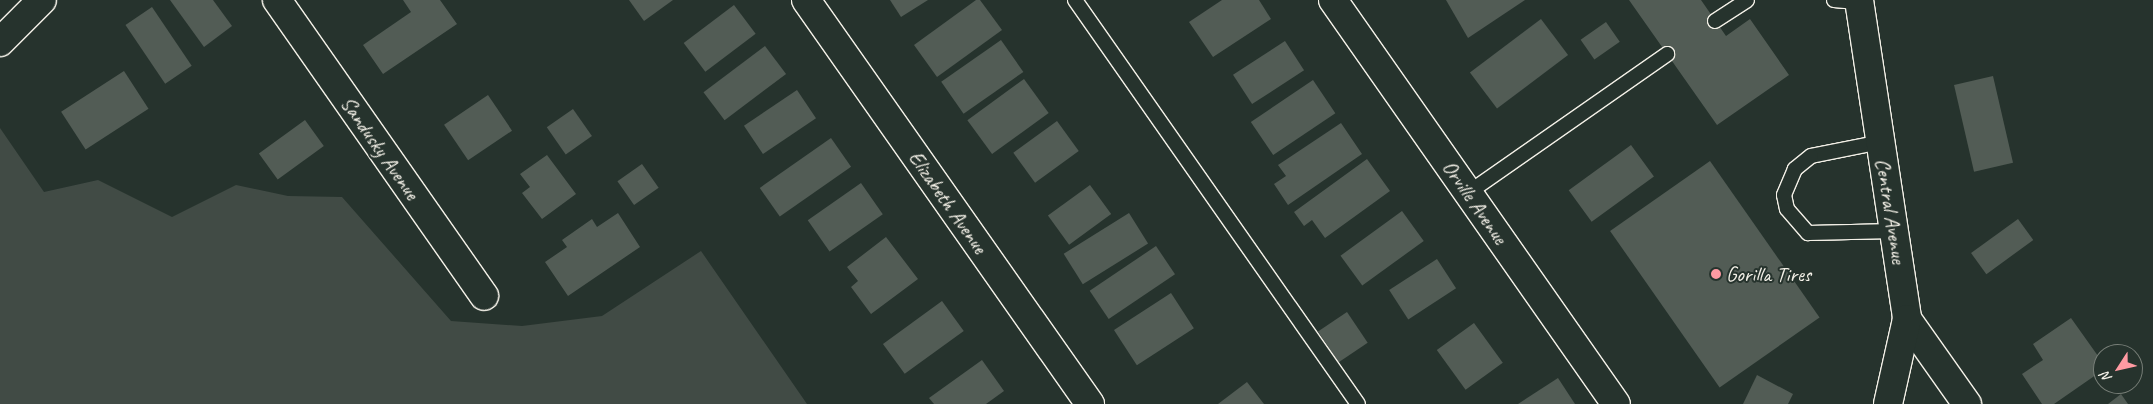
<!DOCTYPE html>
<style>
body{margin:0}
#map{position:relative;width:2153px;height:404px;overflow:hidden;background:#26332d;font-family:Caveat,sans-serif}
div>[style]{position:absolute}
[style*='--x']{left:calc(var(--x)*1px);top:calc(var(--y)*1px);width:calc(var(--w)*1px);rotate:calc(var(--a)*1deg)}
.green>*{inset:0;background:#414b45}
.building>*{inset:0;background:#525c55;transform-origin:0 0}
.roads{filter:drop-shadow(1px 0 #f4f1e8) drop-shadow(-1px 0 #f4f1e8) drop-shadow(0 1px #f4f1e8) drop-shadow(0 -1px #f4f1e8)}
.lane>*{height:14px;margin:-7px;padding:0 7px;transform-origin:7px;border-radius:7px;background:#26332d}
.street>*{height:28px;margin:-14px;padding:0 14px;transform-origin:14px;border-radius:14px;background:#26332d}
.secondary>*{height:28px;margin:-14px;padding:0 14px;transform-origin:14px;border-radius:14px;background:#26332d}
.dots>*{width:14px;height:14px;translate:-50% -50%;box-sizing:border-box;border:2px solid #26332d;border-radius:50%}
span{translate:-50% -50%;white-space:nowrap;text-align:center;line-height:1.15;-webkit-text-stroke:4px #26332d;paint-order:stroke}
.street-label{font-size:21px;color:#f4f1e8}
.poi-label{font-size:21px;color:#f4f1e8}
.left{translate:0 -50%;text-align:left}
.north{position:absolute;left:2093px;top:344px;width:50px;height:50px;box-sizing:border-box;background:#26332d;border:1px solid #787f78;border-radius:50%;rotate:235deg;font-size:14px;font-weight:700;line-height:20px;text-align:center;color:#f4f1e8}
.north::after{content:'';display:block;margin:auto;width:18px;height:22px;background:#ff9aa2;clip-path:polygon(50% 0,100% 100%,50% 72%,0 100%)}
</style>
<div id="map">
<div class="green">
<div style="clip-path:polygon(0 128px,44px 192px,98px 180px,172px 217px,236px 185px,288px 196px,342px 197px,451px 321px,522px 326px,602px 316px,701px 251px,807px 404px,0 404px)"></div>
</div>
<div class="building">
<div style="clip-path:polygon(170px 0,213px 0,232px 26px,204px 47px)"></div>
<div style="clip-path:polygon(403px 0,440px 0,457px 24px,383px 74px,363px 45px,411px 12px)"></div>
<div style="clip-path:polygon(629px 0,673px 0,644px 21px)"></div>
<div style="clip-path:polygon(890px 0,928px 0,901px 17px)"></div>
<div style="clip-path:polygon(976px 0,980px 0,1002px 30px,937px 77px,914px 45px)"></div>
<div style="clip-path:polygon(1222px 0,1259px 0,1271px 19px,1213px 57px,1189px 22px)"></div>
<div style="clip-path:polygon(1446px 0,1525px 0,1468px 38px)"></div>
<div style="clip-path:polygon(1629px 0,1701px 0,1726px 36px,1750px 19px,1789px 75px,1717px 125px)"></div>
<div style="left:734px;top:5px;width:36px;height:63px;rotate:53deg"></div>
<div style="left:152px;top:7px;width:71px;height:32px;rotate:56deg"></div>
<div style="left:1541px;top:19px;width:45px;height:89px;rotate:53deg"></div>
<div style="left:1606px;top:22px;width:24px;height:31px;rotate:55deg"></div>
<div style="left:1001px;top:40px;width:39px;height:73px;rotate:55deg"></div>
<div style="left:1285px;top:41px;width:35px;height:62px;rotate:57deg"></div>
<div style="left:765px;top:46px;width:35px;height:77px;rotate:53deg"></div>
<div style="left:124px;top:71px;width:45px;height:75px;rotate:57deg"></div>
<div style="left:1993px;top:76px;width:89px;height:40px;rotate:77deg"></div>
<div style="left:1024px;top:79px;width:42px;height:70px;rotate:54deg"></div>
<div style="left:1313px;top:80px;width:40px;height:75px;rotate:56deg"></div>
<div style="left:797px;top:90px;width:34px;height:64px;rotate:56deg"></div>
<div style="left:488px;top:95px;width:43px;height:53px;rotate:56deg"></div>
<div style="left:573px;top:109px;width:33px;height:32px;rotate:55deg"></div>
<div style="left:305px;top:120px;width:32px;height:57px;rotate:54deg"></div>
<div style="left:1057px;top:121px;width:37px;height:54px;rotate:54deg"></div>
<div style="clip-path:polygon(1341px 123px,1362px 154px,1288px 205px,1274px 184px,1286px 176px,1278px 165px)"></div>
<div style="left:831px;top:138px;width:35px;height:87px;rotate:55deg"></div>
<div style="left:1631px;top:145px;width:39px;height:77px;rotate:54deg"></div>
<div style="clip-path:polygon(547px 155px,576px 194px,542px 219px,522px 193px,530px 187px,520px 174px)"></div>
<div style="clip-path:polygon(1367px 159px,1390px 191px,1325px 238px,1312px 220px,1304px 226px,1294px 212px)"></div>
<div style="left:1710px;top:161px;width:191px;height:122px;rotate:55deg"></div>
<div style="left:642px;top:164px;width:29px;height:30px;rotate:55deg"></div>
<div style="left:861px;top:183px;width:38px;height:65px;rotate:55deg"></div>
<div style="left:1090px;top:185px;width:36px;height:52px;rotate:54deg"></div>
<div style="left:1402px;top:211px;width:37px;height:76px;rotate:54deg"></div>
<div style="clip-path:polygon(618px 213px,640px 247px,568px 296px,545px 262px,567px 247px,562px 240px,592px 219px,597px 227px)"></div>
<div style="left:1129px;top:213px;width:36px;height:77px;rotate:58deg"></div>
<div style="left:2018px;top:219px;width:26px;height:58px;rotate:54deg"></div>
<div style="clip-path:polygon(886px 237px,918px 279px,871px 314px,851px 287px,858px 281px,847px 267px)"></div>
<div style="left:1156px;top:246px;width:34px;height:80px;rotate:56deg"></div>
<div style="left:1437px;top:259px;width:35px;height:57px;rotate:57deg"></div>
<div style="left:1171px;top:293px;width:42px;height:68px;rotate:57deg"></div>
<div style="left:942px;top:301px;width:37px;height:73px;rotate:54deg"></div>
<div style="left:1347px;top:312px;width:37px;height:35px;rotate:56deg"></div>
<div style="clip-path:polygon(2071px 318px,2103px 363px,2103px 370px,2054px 404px,2042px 404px,2022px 374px,2043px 360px,2033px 344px)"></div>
<div style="left:1474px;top:323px;width:49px;height:46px;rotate:54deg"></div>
<div style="clip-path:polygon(982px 360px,1004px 391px,986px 404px,934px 404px,929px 398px)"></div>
<div style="clip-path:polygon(1757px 375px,1793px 394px,1788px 404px,1743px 404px)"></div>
<div style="clip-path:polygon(1558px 378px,1575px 404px,1518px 404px)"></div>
<div style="clip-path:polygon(1247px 382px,1264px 404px,1218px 404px)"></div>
<div style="clip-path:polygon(2121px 394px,2128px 404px,2108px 404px)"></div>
</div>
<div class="roads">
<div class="lane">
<div style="--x:1075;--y:0;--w:493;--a:55"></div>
<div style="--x:1834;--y:0;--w:25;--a:5"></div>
<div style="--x:1715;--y:21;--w:38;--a:-33"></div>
<div style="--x:1881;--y:142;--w:71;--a:168.7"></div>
<div style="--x:1811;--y:156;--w:21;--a:141"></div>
<div style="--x:1795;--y:169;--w:28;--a:113"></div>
<div style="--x:1784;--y:195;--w:14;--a:78"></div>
<div style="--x:1787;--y:209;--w:32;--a:49"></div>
<div style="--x:1808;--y:233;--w:86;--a:-1.3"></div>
<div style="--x:1468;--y:193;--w:243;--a:-34.9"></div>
</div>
<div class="street">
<div style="--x:277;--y:0;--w:361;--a:55"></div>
<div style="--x:806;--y:0;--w:494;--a:54.9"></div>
<div style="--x:1333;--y:0;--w:493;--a:55"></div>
<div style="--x:0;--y:42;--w:59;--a:-45"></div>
<div style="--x:1907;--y:319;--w:104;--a:54.8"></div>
</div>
<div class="secondary">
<div style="--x:1859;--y:0;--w:323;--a:81.4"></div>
<div style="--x:1907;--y:319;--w:87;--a:102.6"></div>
</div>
</div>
<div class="dots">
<div style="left:1716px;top:274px;background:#ff9aa2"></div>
</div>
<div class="street-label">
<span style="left:380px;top:148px;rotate:55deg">Sandusky Avenue</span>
<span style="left:948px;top:202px;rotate:55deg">Elizabeth Avenue</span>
<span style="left:1475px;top:202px;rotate:55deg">Orville Avenue</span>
<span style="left:1891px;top:211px;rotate:81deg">Central Avenue</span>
</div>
<div class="poi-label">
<span class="left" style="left:1726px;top:274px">Gorilla Tires</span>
</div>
<div class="north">N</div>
</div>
